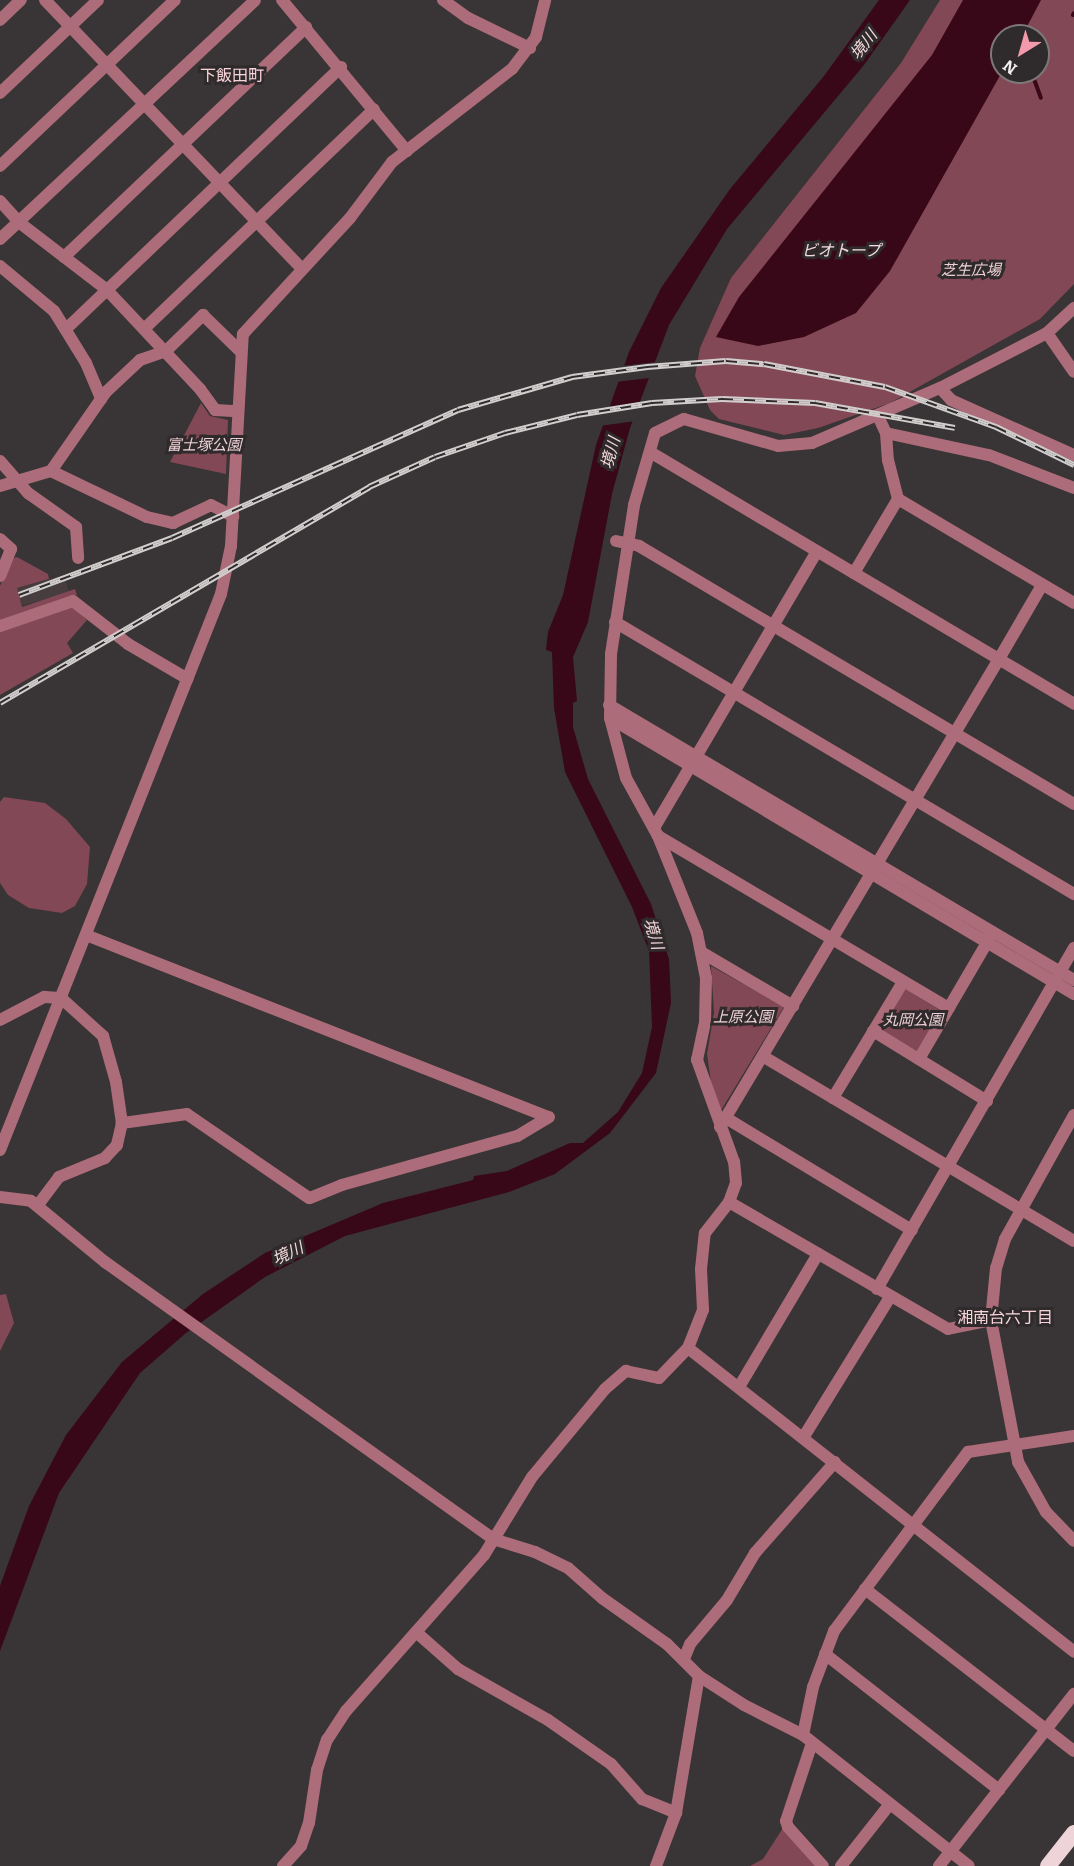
<!DOCTYPE html>
<meta charset="utf-8">
<style>
body{margin:0}
#map{position:relative;width:1074px;height:1866px;overflow:hidden;background:#393435;font-family:Bitter,"Noto Sans JP",serif}
div>[style]{position:absolute}
[style*='--x']{left:calc(var(--x)*1px);top:calc(var(--y)*1px);width:calc(var(--w)*1px);rotate:calc(var(--a)*1deg)}
.built>*{inset:0;background:#473c3e;transform-origin:0 0}
.green>*{inset:0;background:#834855;transform-origin:0 0}
.water>*{inset:0;background:#390818}
.pier>*{inset:0;background:#393435}
.stream>*{height:4px;margin:-2px;padding:0 2px;transform-origin:2px;border-radius:2px;background:#390818}
.minor>*{height:12px;margin:-6px;padding:0 6px;transform-origin:6px;border-radius:6px;background:#ac6c79}
.tertiary>*{height:12px;margin:-6px;padding:0 6px;transform-origin:6px;border-radius:6px;background:#ac6c79}
.trunk>*{height:16px;margin:-8px;padding:0 8px;transform-origin:8px;border-radius:8px;background:#eed3d8}
.rail>*{height:6px;margin-top:-3px;transform-origin:0;background:repeating-linear-gradient(90deg,#2f2a2b 0 11px,#d1cece 0 22px);box-sizing:border-box;border-block:2px solid #d1cece}
span{translate:-50% -50%;white-space:nowrap;text-align:center;line-height:1.15;-webkit-text-stroke:6px #2f2a2b;paint-order:stroke}
.park-label{font-size:15px;color:#edd1d6;font-style:italic}
.water-label{font-size:16px;color:#f5d9dd;font-style:italic}
.neighbourhood-label{font-size:16px;color:#f7d4da}
.north{position:absolute;left:990px;top:24px;width:60px;height:60px;box-sizing:border-box;background:#2f2a2b;border:2px solid #7d7979;border-radius:50%;rotate:217deg;font-size:16px;font-weight:700;line-height:24px;text-align:center;color:#f2efef}
.north::after{content:'';display:block;margin:auto;width:21px;height:27px;background:#f29aac;clip-path:polygon(50% 0,100% 100%,50% 72%,0 100%)}
</style>
<div id="map">
<div class="built">
<div style="left:64px;top:575px;width:18px;height:50px;rotate:74deg"></div>
</div>
<div class="green">
<div style="clip-path:polygon(evenodd,940px 0,1074px 0,1074px 284px,1040px 319px,890px 403px,818px 428px,784px 435px,719px 419px,710px 410px,695px 376px,700px 348px,731px 278px,901px 63px,940px 0,1002px 36px,1038px 36px,1038px 72px,1002px 72px,1002px 36px)"></div>
<div style="clip-path:polygon(201px 403px,210px 416px,228px 420px,226px 474px,170px 462px)"></div>
<div style="clip-path:polygon(17px 557px,48px 574px,49px 579px,17px 588px,22px 607px,75px 589px,77px 595px,0 622px,0 586px,11px 559px)"></div>
<div style="clip-path:polygon(72px 606px,87px 620px,67px 643px,73px 653px,0 695px,0 630px)"></div>
<div style="clip-path:polygon(4px 797px,45px 803px,66px 819px,90px 847px,87px 884px,75px 906px,62px 913px,29px 908px,8px 895px,0 883px,0 802px)"></div>
<div style="clip-path:polygon(711px 966px,784px 1007px,720px 1112px,713px 1097px,707px 1054px,714px 1013px)"></div>
<div style="left:905px;top:989px;width:47px;height:47px;rotate:31deg"></div>
<div style="clip-path:polygon(6px 1294px,14px 1323px,0 1351px,0 1295px)"></div>
<div style="clip-path:polygon(783px 1828px,817px 1866px,750px 1866px,763px 1859px)"></div>
</div>
<div class="water">
<div style="clip-path:polygon(879px 0,910px 0,864px 65px,727px 229px,669px 325px,630px 428px,612px 494px,588px 622px,573px 657px,577px 701px,573px 703px,573px 727px,588px 779px,651px 904px,669px 959px,671px 1003px,656px 1073px,610px 1133px,555px 1174px,509px 1192px,345px 1236px,265px 1277px,186px 1333px,140px 1373px,59px 1493px,0 1651px,0 1586px,29px 1506px,66px 1435px,122px 1362px,203px 1294px,265px 1253px,383px 1203px,473px 1180px,474px 1176px,507px 1171px,570px 1143px,583px 1143px,618px 1112px,642px 1073px,652px 1027px,649px 951px,632px 907px,565px 772px,554px 708px,552px 652px,546px 650px,548px 632px,563px 595px,596px 445px,629px 352px,661px 288px,730px 189px,824px 76px)"></div>
<div style="clip-path:polygon(963px 0,1041px 0,1022px 36px,1002px 36px,1002px 72px,890px 271px,856px 313px,804px 337px,758px 346px,716px 337px,739px 297px,932px 55px)"></div>
</div>
<div class="pier">
<div style="clip-path:polygon(657px 362px,650px 378px,615px 382px,621px 366px)"></div>
<div style="clip-path:polygon(642px 402px,636px 421px,599px 426px,606px 408px)"></div>
</div>
<div class="stream">
<div style="--x:1073;--y:15;--w:2;--a:-63"></div>
<div style="--x:1034;--y:79;--w:20;--a:70"></div>
</div>
<div class="minor">
<div style="--x:443;--y:0;--w:31;--a:36"></div>
<div style="--x:468;--y:18;--w:69;--a:25.8"></div>
<div style="--x:0;--y:20;--w:29;--a:-44"></div>
<div style="--x:0;--y:93;--w:135;--a:-43.5"></div>
<div style="--x:0;--y:166;--w:241;--a:-43.5"></div>
<div style="--x:0;--y:201;--w:30;--a:48"></div>
<div style="--x:20;--y:223;--w:110;--a:37.6"></div>
<div style="--x:107;--y:290;--w:136;--a:46.8"></div>
<div style="--x:200;--y:389;--w:26;--a:54"></div>
<div style="--x:215;--y:410;--w:22;--a:3"></div>
<div style="--x:64;--y:257;--w:334;--a:-43.5"></div>
<div style="--x:0;--y:266;--w:70;--a:39.8"></div>
<div style="--x:54;--y:311;--w:61;--a:58.4"></div>
<div style="--x:86;--y:363;--w:39;--a:67"></div>
<div style="--x:66;--y:329;--w:380;--a:-43.6"></div>
<div style="--x:144;--y:329;--w:318;--a:-43.7"></div>
<div style="--x:1047;--y:333;--w:47;--a:55.3"></div>
<div style="--x:940;--y:388;--w:16;--a:47"></div>
<div style="--x:951;--y:400;--w:135;--a:24.1"></div>
<div style="--x:878;--y:416;--w:19;--a:65"></div>
<div style="--x:886;--y:433;--w:27;--a:86"></div>
<div style="--x:888;--y:460;--w:40;--a:75.6"></div>
<div style="--x:898;--y:499;--w:204;--a:30.6"></div>
<div style="--x:886;--y:433;--w:105;--a:12.1"></div>
<div style="--x:989;--y:455;--w:91;--a:21.2"></div>
<div style="--x:0;--y:461;--w:43;--a:48.8"></div>
<div style="--x:28;--y:493;--w:59;--a:35.3"></div>
<div style="--x:76;--y:527;--w:31;--a:86"></div>
<div style="--x:51;--y:471;--w:106;--a:25.6"></div>
<div style="--x:147;--y:517;--w:27;--a:13"></div>
<div style="--x:173;--y:523;--w:42;--a:-25.3"></div>
<div style="--x:211;--y:505;--w:25;--a:27"></div>
<div style="--x:0;--y:486;--w:53;--a:-16.4"></div>
<div style="--x:51;--y:471;--w:96;--a:-55.2"></div>
<div style="--x:106;--y:392;--w:47;--a:-43.3"></div>
<div style="--x:140;--y:360;--w:28;--a:-19"></div>
<div style="--x:166;--y:351;--w:52;--a:-44.2"></div>
<div style="--x:203;--y:315;--w:53;--a:44.2"></div>
<div style="--x:0;--y:539;--w:15;--a:42"></div>
<div style="--x:11;--y:549;--w:29;--a:112"></div>
<div style="--x:616;--y:541;--w:24;--a:12"></div>
<div style="--x:639;--y:546;--w:506;--a:30.67"></div>
<div style="--x:854;--y:573;--w:86;--a:-59.3"></div>
<div style="--x:615;--y:622;--w:534;--a:30.65"></div>
<div style="--x:0;--y:626;--w:77;--a:-18.9"></div>
<div style="--x:73;--y:601;--w:70;--a:38"></div>
<div style="--x:128;--y:644;--w:69;--a:30.3"></div>
<div style="--x:999;--y:659;--w:86;--a:-59.8"></div>
<div style="--x:609;--y:705;--w:540;--a:30.6"></div>
<div style="--x:610;--y:718;--w:540;--a:30.75"></div>
<div style="--x:654;--y:828;--w:321;--a:-59.5"></div>
<div style="--x:658;--y:836;--w:338;--a:30.6"></div>
<div style="--x:86;--y:935;--w:497;--a:21.5"></div>
<div style="--x:549;--y:1117;--w:37;--a:149"></div>
<div style="--x:517;--y:1136;--w:182;--a:164.4"></div>
<div style="--x:342;--y:1185;--w:35;--a:158"></div>
<div style="--x:309;--y:1198;--w:148;--a:-145.5"></div>
<div style="--x:187;--y:1114;--w:66;--a:172.1"></div>
<div style="--x:701;--y:952;--w:107;--a:30.4"></div>
<div style="--x:0;--y:1020;--w:50;--a:-27.6"></div>
<div style="--x:44;--y:997;--w:17;--a:3"></div>
<div style="--x:61;--y:998;--w:57;--a:42.1"></div>
<div style="--x:103;--y:1036;--w:48;--a:74.2"></div>
<div style="--x:116;--y:1082;--w:41;--a:81.7"></div>
<div style="--x:122;--y:1123;--w:23;--a:103"></div>
<div style="--x:117;--y:1145;--w:18;--a:133"></div>
<div style="--x:105;--y:1158;--w:50;--a:157.6"></div>
<div style="--x:59;--y:1177;--w:36;--a:127"></div>
<div style="--x:873;--y:1031;--w:134;--a:31.6"></div>
<div style="--x:919;--y:1059;--w:143;--a:-59.7"></div>
<div style="--x:833;--y:1098;--w:135;--a:-58.9"></div>
<div style="--x:726;--y:1118;--w:217;--a:31.1"></div>
<div style="--x:0;--y:1197;--w:31;--a:7"></div>
<div style="--x:31;--y:1201;--w:96;--a:39.5"></div>
<div style="--x:105;--y:1262;--w:477;--a:35.5"></div>
<div style="--x:493;--y:1539;--w:44;--a:17.2"></div>
<div style="--x:535;--y:1552;--w:37;--a:26"></div>
<div style="--x:568;--y:1568;--w:45;--a:41.4"></div>
<div style="--x:602;--y:1598;--w:80;--a:35.3"></div>
<div style="--x:667;--y:1644;--w:45;--a:45"></div>
<div style="--x:699;--y:1676;--w:54;--a:32.8"></div>
<div style="--x:744;--y:1705;--w:66;--a:27"></div>
<div style="--x:803;--y:1735;--w:211;--a:38.3"></div>
<div style="--x:729;--y:1202;--w:253;--a:30.1"></div>
<div style="--x:948;--y:1329;--w:44;--a:-11.8"></div>
<div style="--x:877;--y:1289;--w:394;--a:-60"></div>
<div style="--x:688;--y:1348;--w:491;--a:38.2"></div>
<div style="--x:739;--y:1387;--w:155;--a:-59.3"></div>
<div style="--x:803;--y:1438;--w:166;--a:-58.3"></div>
<div style="--x:865;--y:1589;--w:264;--a:37.8"></div>
<div style="--x:416;--y:1632;--w:56;--a:41.4"></div>
<div style="--x:458;--y:1669;--w:103;--a:29.5"></div>
<div style="--x:548;--y:1720;--w:77;--a:34.9"></div>
<div style="--x:611;--y:1764;--w:47;--a:48.5"></div>
<div style="--x:642;--y:1799;--w:37;--a:22"></div>
<div style="--x:825;--y:1654;--w:221;--a:38"></div>
<div style="--x:684;--y:1659;--w:16;--a:-68"></div>
<div style="--x:690;--y:1644;--w:57;--a:-49.9"></div>
<div style="--x:727;--y:1600;--w:55;--a:-59.2"></div>
<div style="--x:755;--y:1553;--w:121;--a:-48.7"></div>
<div style="--x:803;--y:1735;--w:49;--a:-78.2"></div>
<div style="--x:813;--y:1687;--w:60;--a:-69.4"></div>
<div style="--x:834;--y:1631;--w:224;--a:-53.2"></div>
<div style="--x:968;--y:1452;--w:107;--a:-8.6"></div>
<div style="--x:812;--y:1743;--w:82;--a:108.4"></div>
<div style="--x:786;--y:1821;--w:6;--a:72"></div>
<div style="--x:788;--y:1827;--w:52;--a:48.1"></div>
<div style="--x:283;--y:1866;--w:27;--a:-48"></div>
<div style="--x:301;--y:1846;--w:24;--a:-71"></div>
<div style="--x:309;--y:1823;--w:54;--a:-81.4"></div>
<div style="--x:317;--y:1770;--w:32;--a:-72"></div>
<div style="--x:327;--y:1740;--w:35;--a:-57"></div>
<div style="--x:346;--y:1711;--w:208;--a:-48.5"></div>
<div style="--x:484;--y:1555;--w:92;--a:-58.4"></div>
<div style="--x:532;--y:1477;--w:114;--a:-50.3"></div>
<div style="--x:605;--y:1389;--w:28;--a:-41"></div>
<div style="--x:626;--y:1371;--w:34;--a:12"></div>
<div style="--x:659;--y:1378;--w:42;--a:-46"></div>
<div style="--x:688;--y:1348;--w:41;--a:-68.5"></div>
<div style="--x:703;--y:1310;--w:41;--a:-92.8"></div>
<div style="--x:701;--y:1269;--w:36;--a:-84"></div>
<div style="--x:705;--y:1233;--w:39;--a:-52"></div>
<div style="--x:729;--y:1202;--w:20;--a:-70"></div>
<div style="--x:736;--y:1183;--w:21;--a:-95"></div>
<div style="--x:734;--y:1162;--w:109;--a:-109.9"></div>
<div style="--x:697;--y:1060;--w:39;--a:-78"></div>
<div style="--x:705;--y:1022;--w:44;--a:-88.7"></div>
<div style="--x:706;--y:978;--w:46;--a:-101.3"></div>
<div style="--x:697;--y:933;--w:105;--a:-111.9"></div>
<div style="--x:658;--y:836;--w:66;--a:-118.9"></div>
<div style="--x:626;--y:778;--w:62;--a:-104.9"></div>
<div style="--x:610;--y:718;--w:64;--a:-89.1"></div>
<div style="--x:611;--y:654;--w:151;--a:-81.2"></div>
<div style="--x:634;--y:505;--w:75;--a:-73.7"></div>
<div style="--x:655;--y:433;--w:32;--a:-26"></div>
<div style="--x:684;--y:419;--w:98;--a:16"></div>
<div style="--x:778;--y:446;--w:34;--a:-5"></div>
<div style="--x:812;--y:443;--w:139;--a:-23.3"></div>
<div style="--x:940;--y:388;--w:120;--a:-27.2"></div>
<div style="--x:1047;--y:333;--w:37;--a:-43"></div>
<div style="--x:656;--y:1866;--w:57;--a:-69.3"></div>
<div style="--x:676;--y:1813;--w:139;--a:-80.5"></div>
<div style="--x:841;--y:1866;--w:79;--a:-51.7"></div>
<div style="--x:939;--y:1866;--w:219;--a:-51.9"></div>
</div>
<div class="tertiary">
<div style="--x:45;--y:0;--w:371;--a:46.3"></div>
<div style="--x:282;--y:0;--w:196;--a:50.4"></div>
<div style="--x:0;--y:239;--w:349;--a:-43.1"></div>
<div style="--x:650;--y:452;--w:493;--a:30.7"></div>
<div style="--x:764;--y:1057;--w:360;--a:30.7"></div>
<div style="--x:1074;--y:1115;--w:142;--a:119.1"></div>
<div style="--x:1005;--y:1239;--w:30;--a:107"></div>
<div style="--x:996;--y:1268;--w:52;--a:95.5"></div>
<div style="--x:991;--y:1320;--w:145;--a:79.2"></div>
<div style="--x:1018;--y:1462;--w:57;--a:60.8"></div>
<div style="--x:1046;--y:1512;--w:40;--a:46"></div>
<div style="--x:720;--y:1127;--w:545;--a:-59.2"></div>
<div style="--x:0;--y:1150;--w:598;--a:-68.32"></div>
<div style="--x:221;--y:594;--w:49;--a:-78.2"></div>
<div style="--x:231;--y:546;--w:212;--a:-86.8"></div>
<div style="--x:243;--y:334;--w:158;--a:-47.3"></div>
<div style="--x:350;--y:218;--w:70;--a:-53.1"></div>
<div style="--x:392;--y:162;--w:152;--a:-37.8"></div>
<div style="--x:512;--y:69;--w:40;--a:-53"></div>
<div style="--x:536;--y:37;--w:38;--a:-76"></div>
</div>
<div class="trunk">
<div style="--x:1048;--y:1866;--w:42;--a:-51.8"></div>
</div>
<div class="rail">
<div style="--x:19;--y:595;--w:163;--a:-20.4"></div>
<div style="--x:172;--y:538;--w:313;--a:-24.1"></div>
<div style="--x:458;--y:410;--w:119;--a:-16.1"></div>
<div style="--x:572;--y:377;--w:76;--a:-7.6"></div>
<div style="--x:647;--y:367;--w:79;--a:-4.3"></div>
<div style="--x:726;--y:361;--w:38;--a:5"></div>
<div style="--x:764;--y:364;--w:123;--a:10.8"></div>
<div style="--x:885;--y:387;--w:118;--a:19.8"></div>
<div style="--x:996;--y:427;--w:87;--a:26"></div>
<div style="--x:0;--y:703;--w:428;--a:-30.3"></div>
<div style="--x:369;--y:487;--w:72;--a:-24.4"></div>
<div style="--x:435;--y:457;--w:74;--a:-18.9"></div>
<div style="--x:505;--y:433;--w:74;--a:-14"></div>
<div style="--x:577;--y:415;--w:76;--a:-9.1"></div>
<div style="--x:652;--y:403;--w:70;--a:-3.3"></div>
<div style="--x:722;--y:399;--w:93;--a:2.5"></div>
<div style="--x:815;--y:403;--w:142;--a:10.1"></div>
</div>
<div class="park-label">
<span style="left:971px;top:271px">芝生広場</span>
<span style="left:204px;top:446px">富士塚公園</span>
<span style="left:743px;top:1018px">上原公園</span>
<span style="left:913px;top:1021px">丸岡公園</span>
</div>
<div class="water-label">
<span style="left:864px;top:45px;rotate:-51deg">境川</span>
<span style="left:841px;top:251px">ビオトープ</span>
<span style="left:611px;top:453px;rotate:-75deg">境川</span>
<span style="left:653px;top:934px;rotate:74deg">境川</span>
<span style="left:288px;top:1254px;rotate:-25deg">境川</span>
</div>
<div class="neighbourhood-label">
<span style="left:232px;top:76px">下飯田町</span>
<span style="left:1005px;top:1318px">湘南台六丁目</span>
</div>
<div class="north">N</div>
</div>
